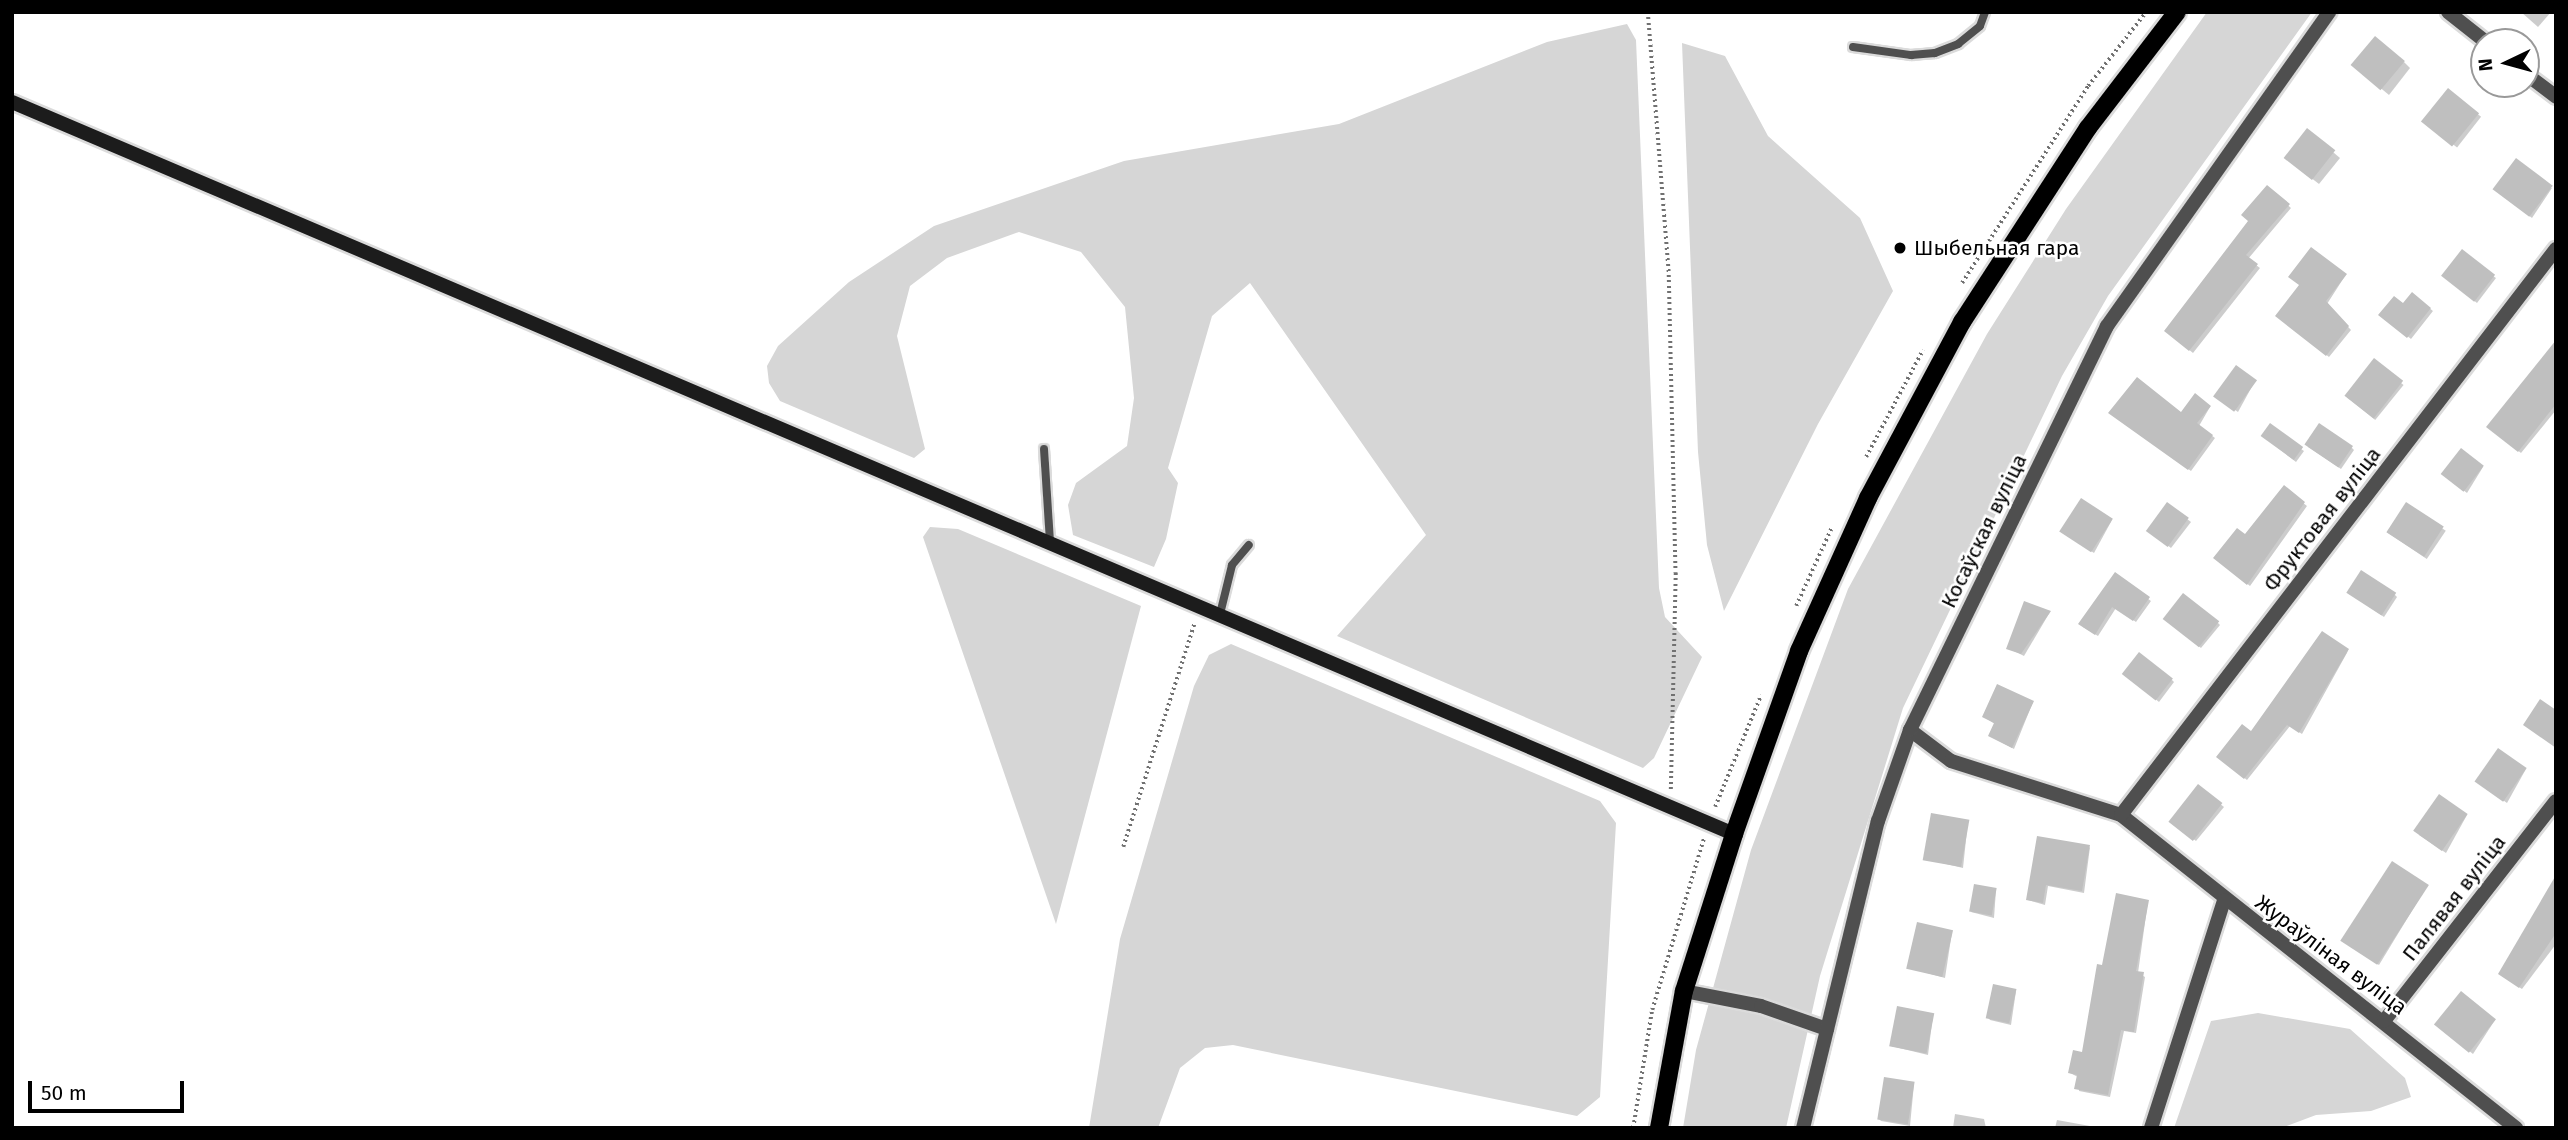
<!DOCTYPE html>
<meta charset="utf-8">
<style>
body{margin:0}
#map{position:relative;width:2568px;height:1140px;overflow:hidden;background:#fff;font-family:"Fira Sans",sans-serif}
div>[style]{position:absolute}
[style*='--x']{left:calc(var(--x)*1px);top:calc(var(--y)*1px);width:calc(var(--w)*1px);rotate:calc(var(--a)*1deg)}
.green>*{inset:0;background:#d6d6d6}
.shadow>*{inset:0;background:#0003;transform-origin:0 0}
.building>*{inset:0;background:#bfbfbf;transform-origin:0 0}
.path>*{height:3.5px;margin-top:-1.75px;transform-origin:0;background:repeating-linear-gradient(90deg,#717171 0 2px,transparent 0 5.5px)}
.roads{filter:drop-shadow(2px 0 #dbdbdb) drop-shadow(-2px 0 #dbdbdb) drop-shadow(0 2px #dbdbdb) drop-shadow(0 -2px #dbdbdb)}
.lane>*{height:8px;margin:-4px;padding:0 4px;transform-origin:4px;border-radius:4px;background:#4f4f4f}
.street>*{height:14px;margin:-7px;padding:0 7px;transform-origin:7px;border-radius:7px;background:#4f4f4f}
.secondary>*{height:14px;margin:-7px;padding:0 7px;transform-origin:7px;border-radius:7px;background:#1c1c1c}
.primary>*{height:18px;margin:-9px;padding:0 9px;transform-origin:9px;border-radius:9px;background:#000}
.dots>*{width:19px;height:19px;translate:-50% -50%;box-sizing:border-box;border:4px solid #fff;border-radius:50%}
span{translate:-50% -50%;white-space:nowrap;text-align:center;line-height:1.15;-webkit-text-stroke:5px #fff;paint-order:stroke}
.poi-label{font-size:21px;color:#000}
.left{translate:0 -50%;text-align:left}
.street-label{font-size:21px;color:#000}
.frame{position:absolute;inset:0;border:14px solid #000;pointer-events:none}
.north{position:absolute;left:2470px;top:28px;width:70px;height:70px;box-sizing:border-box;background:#fff;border:2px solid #999;border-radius:50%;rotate:265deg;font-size:19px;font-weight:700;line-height:28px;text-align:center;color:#000}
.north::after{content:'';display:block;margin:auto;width:24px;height:32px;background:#000;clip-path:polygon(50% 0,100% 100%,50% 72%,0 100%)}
.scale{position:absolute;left:28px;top:1081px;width:156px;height:32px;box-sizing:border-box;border:4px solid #000;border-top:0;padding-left:9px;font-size:21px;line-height:24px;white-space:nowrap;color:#000;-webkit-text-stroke:5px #fff;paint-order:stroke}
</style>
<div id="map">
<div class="green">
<div style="clip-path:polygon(2207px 12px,2312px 12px,2108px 296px,2062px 376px,1903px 708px,1820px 976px,1786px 1128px,1683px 1128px,1696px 1050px,1751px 850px,1848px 589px,1987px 334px,2066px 209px)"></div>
<div style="clip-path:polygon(1627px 24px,1636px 40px,1659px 588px,1665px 617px,1702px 657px,1654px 758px,1643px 768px,1337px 636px,1426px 535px,1250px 283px,1212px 316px,1168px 468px,1178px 483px,1166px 539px,1154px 567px,1073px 535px,1068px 505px,1076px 483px,1127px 446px,1134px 398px,1125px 307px,1081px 252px,1019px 232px,947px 258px,910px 286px,897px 336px,925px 449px,914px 458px,780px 401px,769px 383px,767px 366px,778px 346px,849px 282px,934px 226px,1124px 161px,1339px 124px,1547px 42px)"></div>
<div style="clip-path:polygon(1682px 43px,1725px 56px,1768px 136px,1860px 218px,1893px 291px,1818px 424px,1724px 611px,1707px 545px,1698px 452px)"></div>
<div style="clip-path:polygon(930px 527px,958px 529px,1141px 606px,1056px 924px,923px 537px)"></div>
<div style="clip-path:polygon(1231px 644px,1600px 801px,1616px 823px,1600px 1097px,1577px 1116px,1233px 1045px,1205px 1048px,1180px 1068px,1158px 1128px,1089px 1128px,1120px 939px,1194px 686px,1209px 655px)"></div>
<div style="clip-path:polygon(2258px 1013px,2350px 1029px,2405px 1078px,2411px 1097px,2371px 1111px,2316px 1115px,2281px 1128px,2174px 1128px,2211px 1021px)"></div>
</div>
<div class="shadow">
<div style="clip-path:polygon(2521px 12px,2551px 12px,2538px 27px)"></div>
<div style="clip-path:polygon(2404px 62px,2410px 68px,2389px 95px,2360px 71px)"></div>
<div style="left:2448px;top:91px;width:42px;height:39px;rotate:38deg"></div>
<div style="clip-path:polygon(2307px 130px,2340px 158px,2319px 184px,2292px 163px)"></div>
<div style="clip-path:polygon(2268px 187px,2291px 208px,2248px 259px,2260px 268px,2193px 353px,2166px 331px,2250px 221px)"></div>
<div style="clip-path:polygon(2552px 188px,2532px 218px,2497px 191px)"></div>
<div style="clip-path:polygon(2345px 276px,2327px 304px,2351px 330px,2329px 357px,2280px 318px)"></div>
<div style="clip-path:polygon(2443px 276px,2493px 276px,2496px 278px,2477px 303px)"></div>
<div style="clip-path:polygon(2412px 294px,2433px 311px,2411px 339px,2381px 315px,2403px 305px)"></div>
<div style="clip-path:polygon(2556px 353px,2556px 410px,2521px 453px,2491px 429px)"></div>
<div style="left:2374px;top:361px;width:38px;height:45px;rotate:39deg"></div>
<div style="clip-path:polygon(2255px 381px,2238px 412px,2219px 399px)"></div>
<div style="clip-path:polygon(2210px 407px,2199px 426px,2215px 438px,2191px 471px,2113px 415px,2181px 414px)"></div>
<div style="clip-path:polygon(2265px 438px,2301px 449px,2304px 451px,2296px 462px)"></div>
<div style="clip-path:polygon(2308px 447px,2352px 448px,2354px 450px,2341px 469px)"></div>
<div style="clip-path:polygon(2483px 467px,2467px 493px,2445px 476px)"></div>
<div style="clip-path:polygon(2284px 488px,2307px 506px,2250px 586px,2218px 560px,2245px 536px)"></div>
<div style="clip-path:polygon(2168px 504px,2191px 522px,2171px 548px,2151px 533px)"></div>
<div style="left:2406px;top:504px;width:48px;height:34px;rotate:34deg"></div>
<div style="clip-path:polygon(2112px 520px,2094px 553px,2064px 533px)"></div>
<div style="clip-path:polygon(2115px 575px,2151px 601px,2136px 622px,2116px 608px,2098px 636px,2083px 627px)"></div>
<div style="clip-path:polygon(2351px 594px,2395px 595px,2397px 597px,2384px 617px)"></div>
<div style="clip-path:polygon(2050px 612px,2024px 656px,2008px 648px)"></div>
<div style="clip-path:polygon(2167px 621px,2217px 622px,2220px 625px,2201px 648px)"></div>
<div style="clip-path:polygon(2348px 651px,2302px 734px,2290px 726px,2247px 780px,2221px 759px)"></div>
<div style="clip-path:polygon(2127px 676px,2172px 680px,2174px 682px,2159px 702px)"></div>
<div style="clip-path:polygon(2033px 702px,2014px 749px,1990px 736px,1995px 724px,1984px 717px)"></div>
<div style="clip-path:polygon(2526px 769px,2507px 803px,2480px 784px)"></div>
<div style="clip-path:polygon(2199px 787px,2224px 807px,2196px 841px,2174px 824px)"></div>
<div style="clip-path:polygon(2467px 815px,2446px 853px,2419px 835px)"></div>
<div style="clip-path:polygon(1968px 821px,1963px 868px,1925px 859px)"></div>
<div style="clip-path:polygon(2090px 847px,2084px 893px,2048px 886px,2045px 905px,2028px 900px)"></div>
<div style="clip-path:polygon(2556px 881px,2556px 944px,2522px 989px,2502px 976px)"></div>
<div style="clip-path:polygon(2427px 886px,2379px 965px,2342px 940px)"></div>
<div style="clip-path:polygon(1996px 890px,1994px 918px,1971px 912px)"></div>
<div style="clip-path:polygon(2148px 901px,2138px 973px,2145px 977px,2136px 1033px,2124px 1031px,2110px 1097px,2079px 1091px,2078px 1077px,2070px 1073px,2083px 1054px,2104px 967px)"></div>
<div style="clip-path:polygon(1952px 932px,1945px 978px,1909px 968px)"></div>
<div style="clip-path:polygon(2016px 991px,2011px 1025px,1990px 1020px,1988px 1017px)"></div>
<div style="clip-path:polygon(1933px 1015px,1928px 1055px,1891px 1046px)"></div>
<div style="clip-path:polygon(2495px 1020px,2473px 1054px,2439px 1027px)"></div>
<div style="clip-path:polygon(1914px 1084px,1910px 1126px,1881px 1121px,1879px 1119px)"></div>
<div style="clip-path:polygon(1955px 1114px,1984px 1119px,1986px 1128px,1953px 1128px)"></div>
<div style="clip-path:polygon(2057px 1120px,2090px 1126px,2091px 1128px,2055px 1128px)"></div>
</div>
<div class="building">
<div style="left:2375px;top:36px;width:39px;height:38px;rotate:40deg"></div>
<div style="left:2448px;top:88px;width:40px;height:43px;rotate:39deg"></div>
<div style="left:2307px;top:128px;width:36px;height:38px;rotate:38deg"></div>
<div style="left:2516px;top:158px;width:46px;height:39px;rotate:37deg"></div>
<div style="clip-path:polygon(2267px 185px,2290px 204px,2246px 255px,2258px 264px,2189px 351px,2164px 331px,2248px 221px,2241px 215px)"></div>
<div style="clip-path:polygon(2311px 247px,2347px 274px,2326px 301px,2349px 326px,2326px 356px,2275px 316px,2299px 285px,2288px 277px)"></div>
<div style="left:2462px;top:249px;width:42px;height:34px;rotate:38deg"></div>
<div style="clip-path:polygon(2412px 292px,2431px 308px,2407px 338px,2378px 315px,2394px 296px,2403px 303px)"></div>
<div style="clip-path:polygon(2556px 340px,2556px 404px,2518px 452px,2486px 427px)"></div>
<div style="left:2374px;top:358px;width:37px;height:48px;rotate:38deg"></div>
<div style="left:2236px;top:365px;width:26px;height:39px;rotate:36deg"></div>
<div style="clip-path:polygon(2137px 377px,2181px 412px,2195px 393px,2211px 406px,2197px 423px,2213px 435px,2188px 470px,2108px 413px)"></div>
<div style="left:2270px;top:423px;width:41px;height:16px;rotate:36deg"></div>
<div style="left:2319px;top:423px;width:41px;height:26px;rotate:34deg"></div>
<div style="left:2461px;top:448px;width:29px;height:33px;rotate:38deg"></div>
<div style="clip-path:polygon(2284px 485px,2305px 502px,2247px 585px,2213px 558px,2237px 528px,2245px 534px)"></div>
<div style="left:2081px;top:498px;width:38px;height:40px;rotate:33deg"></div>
<div style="left:2167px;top:502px;width:27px;height:36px;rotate:36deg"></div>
<div style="left:2406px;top:502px;width:45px;height:36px;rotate:33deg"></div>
<div style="left:2361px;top:570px;width:42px;height:27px;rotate:33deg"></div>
<div style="clip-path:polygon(2115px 572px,2150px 597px,2133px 621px,2112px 607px,2095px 635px,2078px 624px)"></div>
<div style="left:2183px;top:593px;width:46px;height:33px;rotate:38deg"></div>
<div style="clip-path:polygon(2024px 601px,2051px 611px,2021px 654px,2006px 649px)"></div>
<div style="clip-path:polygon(2322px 631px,2349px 649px,2299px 733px,2287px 725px,2244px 779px,2216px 757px,2242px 724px,2251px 731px)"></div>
<div style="left:2139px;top:652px;width:43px;height:28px;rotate:38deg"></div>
<div style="clip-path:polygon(1997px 684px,2034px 701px,2012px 748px,1988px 736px,1994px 723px,1982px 717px)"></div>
<div style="clip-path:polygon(2540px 699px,2556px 710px,2556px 748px,2523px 725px)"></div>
<div style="left:2498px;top:748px;width:35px;height:41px;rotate:35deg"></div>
<div style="left:2198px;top:784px;width:31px;height:48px;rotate:38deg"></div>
<div style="left:2439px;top:794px;width:35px;height:45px;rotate:35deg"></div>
<div style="left:1931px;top:813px;width:39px;height:48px;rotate:10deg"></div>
<div style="clip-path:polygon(2037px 836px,2090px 845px,2082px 891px,2046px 885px,2043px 903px,2026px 900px)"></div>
<div style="left:2392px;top:861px;width:44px;height:95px;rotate:33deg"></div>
<div style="clip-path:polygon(2556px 875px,2556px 933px,2519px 988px,2498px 974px)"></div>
<div style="left:1974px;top:884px;width:23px;height:28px;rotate:10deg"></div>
<div style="clip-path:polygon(2116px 893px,2149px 900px,2136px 971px,2144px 972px,2134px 1032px,2121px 1030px,2108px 1095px,2074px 1089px,2077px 1075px,2068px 1073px,2073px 1050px,2082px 1052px,2097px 964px,2102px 965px)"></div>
<div style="left:1917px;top:922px;width:37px;height:48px;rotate:13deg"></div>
<div style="left:1993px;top:984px;width:24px;height:35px;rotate:12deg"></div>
<div style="left:2461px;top:991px;width:45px;height:43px;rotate:39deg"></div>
<div style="left:1897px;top:1006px;width:38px;height:41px;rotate:11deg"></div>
<div style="left:1884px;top:1077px;width:31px;height:43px;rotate:9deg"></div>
</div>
<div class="path">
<div style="--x:1648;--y:12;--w:264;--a:85.4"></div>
<div style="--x:1669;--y:275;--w:298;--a:88.7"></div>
<div style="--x:1676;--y:573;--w:218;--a:91.3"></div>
<div style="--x:1962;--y:283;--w:234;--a:-57.4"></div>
<div style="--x:2088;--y:86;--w:94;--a:-51.9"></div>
<div style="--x:1866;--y:457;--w:121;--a:-62"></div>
<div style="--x:1796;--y:606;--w:87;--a:-65.5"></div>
<div style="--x:1715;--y:807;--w:121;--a:-67.7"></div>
<div style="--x:1123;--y:847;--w:234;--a:-72.3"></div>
<div style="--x:1633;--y:1128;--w:120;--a:-80.9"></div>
<div style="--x:1652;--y:1010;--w:180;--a:-73.2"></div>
</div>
<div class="roads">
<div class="lane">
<div style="--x:1853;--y:47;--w:59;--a:7.9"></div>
<div style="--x:1911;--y:55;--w:24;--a:-5"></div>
<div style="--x:1935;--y:53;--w:25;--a:-21"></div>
<div style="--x:1958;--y:44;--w:28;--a:-39"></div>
<div style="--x:1980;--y:26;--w:15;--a:-70"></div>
<div style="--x:1044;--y:449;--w:94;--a:86.3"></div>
<div style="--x:1220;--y:614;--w:50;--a:-76.2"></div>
<div style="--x:1232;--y:565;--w:26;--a:-50"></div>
</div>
<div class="street">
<div style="--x:2448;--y:12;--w:48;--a:38.3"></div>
<div style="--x:2526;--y:74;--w:38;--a:37"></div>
<div style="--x:1910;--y:730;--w:51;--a:37.1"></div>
<div style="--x:1951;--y:761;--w:178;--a:17.6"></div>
<div style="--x:2121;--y:815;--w:504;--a:38.39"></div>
<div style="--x:2121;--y:815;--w:714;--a:-52.46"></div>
<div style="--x:1684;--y:991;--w:78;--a:11"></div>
<div style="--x:1761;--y:1006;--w:70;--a:19.2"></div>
<div style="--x:2384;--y:1021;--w:279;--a:-52"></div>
<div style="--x:1803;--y:1128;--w:316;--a:-76.3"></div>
<div style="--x:1878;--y:821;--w:96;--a:-70.6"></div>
<div style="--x:1910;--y:730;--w:449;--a:-64"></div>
<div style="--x:2107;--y:326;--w:385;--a:-54.7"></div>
<div style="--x:2151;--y:1128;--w:239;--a:-72.2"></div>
</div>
<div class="secondary">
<div style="--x:12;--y:102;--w:1871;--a:23.03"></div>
</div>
<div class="primary">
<div style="--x:1659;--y:1128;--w:139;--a:-79.7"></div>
<div style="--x:1684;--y:991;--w:165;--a:-72.3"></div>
<div style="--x:1734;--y:834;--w:194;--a:-70.4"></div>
<div style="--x:1799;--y:651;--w:168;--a:-65.7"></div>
<div style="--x:1868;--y:498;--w:200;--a:-61.9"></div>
<div style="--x:1962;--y:322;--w:231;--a:-57"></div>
<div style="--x:2088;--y:128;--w:146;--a:-52.5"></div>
</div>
</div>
<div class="dots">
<div style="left:1900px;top:248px;background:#000"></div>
</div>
<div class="poi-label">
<span class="left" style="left:1914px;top:248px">Шыбельная гара</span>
</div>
<div class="street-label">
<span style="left:2322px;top:519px;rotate:-52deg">Фруктовая вуліца</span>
<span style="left:1984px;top:531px;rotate:-64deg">Косаўская вуліца</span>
<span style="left:2454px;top:898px;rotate:-52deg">Палявая вуліца</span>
<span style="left:2331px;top:955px;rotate:37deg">Жураўліная вуліца</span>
</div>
<div class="frame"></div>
<div class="north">N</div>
<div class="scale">50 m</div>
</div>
